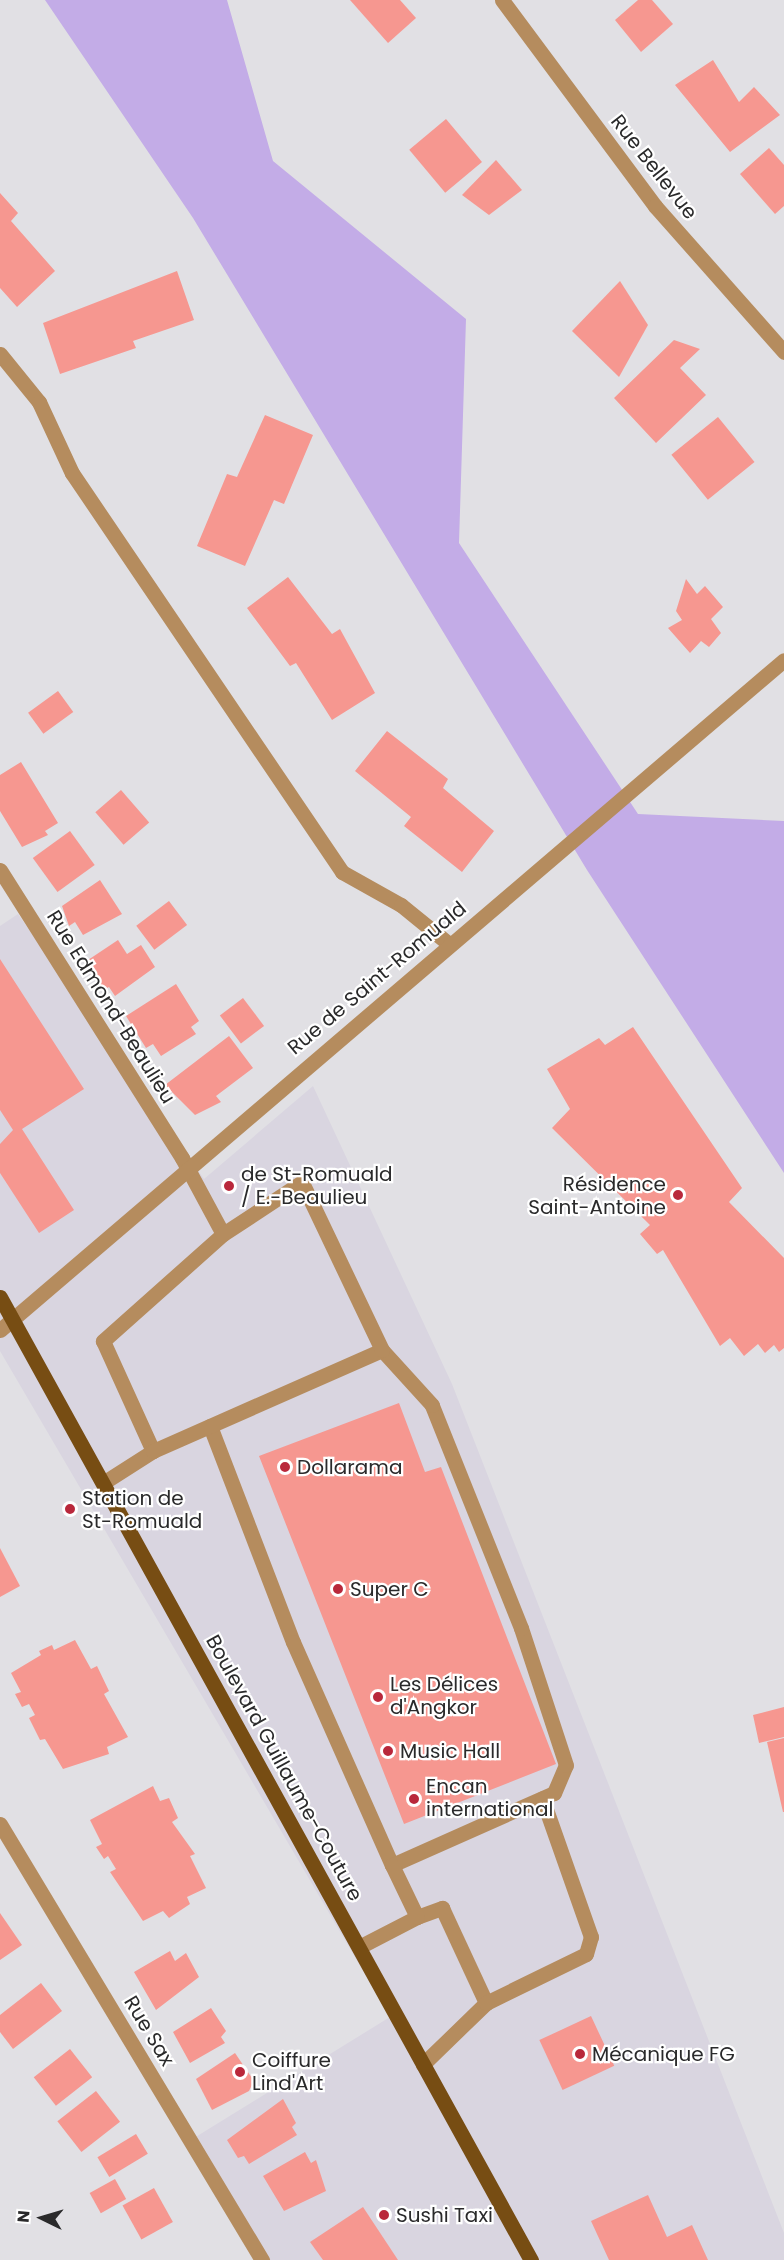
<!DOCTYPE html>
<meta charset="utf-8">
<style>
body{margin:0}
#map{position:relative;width:784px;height:2260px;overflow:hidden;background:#e1e0e4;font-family:Poppins,sans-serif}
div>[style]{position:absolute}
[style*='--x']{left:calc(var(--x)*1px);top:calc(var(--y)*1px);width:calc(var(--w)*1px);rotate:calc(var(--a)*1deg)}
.built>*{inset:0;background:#d9d5e0}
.green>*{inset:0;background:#c3ace7}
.building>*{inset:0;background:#f69790;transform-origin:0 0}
.minor>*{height:15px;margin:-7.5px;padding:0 7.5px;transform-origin:7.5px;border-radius:7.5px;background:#b58c5e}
.major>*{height:15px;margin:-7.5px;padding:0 7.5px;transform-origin:7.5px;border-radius:7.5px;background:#774d13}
.dots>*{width:16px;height:16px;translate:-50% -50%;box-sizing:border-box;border:3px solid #fff;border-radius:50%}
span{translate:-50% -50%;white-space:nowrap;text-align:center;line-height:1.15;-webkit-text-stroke:4.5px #fff;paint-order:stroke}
.street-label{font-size:20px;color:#2a2a2b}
.poi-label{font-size:20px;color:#2a2a2b}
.left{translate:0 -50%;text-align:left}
.right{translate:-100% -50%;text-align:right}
.north{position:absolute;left:12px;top:2188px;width:60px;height:60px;-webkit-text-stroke:4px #fff;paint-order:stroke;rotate:275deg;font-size:16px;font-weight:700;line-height:24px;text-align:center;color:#2a2a2b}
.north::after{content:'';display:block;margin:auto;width:21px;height:27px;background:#2a2a2b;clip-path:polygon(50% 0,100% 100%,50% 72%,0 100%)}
</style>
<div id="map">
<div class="built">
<div style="clip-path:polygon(18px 914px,204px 1179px,313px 1086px,452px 1384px,784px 2233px,784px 2260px,270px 2260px,194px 2138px,390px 2017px,0 1351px,0 926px)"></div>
</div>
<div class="green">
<div style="clip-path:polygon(45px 0,227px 0,273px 161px,466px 319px,459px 543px,638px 814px,784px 821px,784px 1173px,587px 870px,193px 218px)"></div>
</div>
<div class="building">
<div style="clip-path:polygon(350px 0,400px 0,416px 18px,388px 43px)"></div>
<div style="clip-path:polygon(638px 0,652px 0,673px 24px,641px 52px,615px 20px)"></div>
<div style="clip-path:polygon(713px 60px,739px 102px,754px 87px,780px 115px,730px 152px,675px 85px)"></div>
<div style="left:446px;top:119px;width:56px;height:48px;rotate:50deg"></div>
<div style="clip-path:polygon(769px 148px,784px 165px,784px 206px,775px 214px,740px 174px)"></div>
<div style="clip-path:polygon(496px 160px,522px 190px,489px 215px,462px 195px)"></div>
<div style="clip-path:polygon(0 193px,18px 213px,11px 221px,55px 271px,17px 307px,0 288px)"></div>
<div style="clip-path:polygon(177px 271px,194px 320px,133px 341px,136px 348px,60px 374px,43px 323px)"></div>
<div style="clip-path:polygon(620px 281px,648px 325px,619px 377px,572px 331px)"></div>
<div style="clip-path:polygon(674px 340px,700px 349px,680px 368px,706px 395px,656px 443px,614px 398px)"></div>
<div style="clip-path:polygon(265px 415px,313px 435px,284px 504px,274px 500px,245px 566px,197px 546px,227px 474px,237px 477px)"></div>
<div style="left:718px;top:417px;width:58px;height:60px;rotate:51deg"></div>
<div style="clip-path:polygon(288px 577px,332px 634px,340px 629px,375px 693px,332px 720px,296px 663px,290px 666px,247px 608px)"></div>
<div style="clip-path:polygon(686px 579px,697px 594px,705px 586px,723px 607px,711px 619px,721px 633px,709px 647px,701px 641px,690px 653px,668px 628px,682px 620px,676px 611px)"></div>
<div style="left:58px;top:691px;width:26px;height:37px;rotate:54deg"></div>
<div style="clip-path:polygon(387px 731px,448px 779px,443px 788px,494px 831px,462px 872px,404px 826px,411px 817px,355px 771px)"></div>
<div style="clip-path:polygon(21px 762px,58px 823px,45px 831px,48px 835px,22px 847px,0 811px,0 775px)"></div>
<div style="left:121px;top:790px;width:43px;height:34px;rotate:49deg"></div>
<div style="left:70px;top:831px;width:42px;height:46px;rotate:54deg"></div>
<div style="clip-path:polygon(100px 880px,122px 914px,83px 935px,75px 922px,69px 926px,62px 906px)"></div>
<div style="left:169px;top:901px;width:30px;height:41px;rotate:53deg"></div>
<div style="clip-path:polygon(118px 940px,127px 954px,141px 945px,155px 967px,115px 996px,109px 987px,103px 990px,88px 960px)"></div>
<div style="clip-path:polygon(0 959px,84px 1089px,22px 1129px,74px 1210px,39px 1233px,0 1173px,0 1144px,13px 1130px,0 1110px)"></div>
<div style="clip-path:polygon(176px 984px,199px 1021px,191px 1027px,196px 1034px,161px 1056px,153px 1044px,146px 1048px,126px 1016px)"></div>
<div style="left:243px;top:998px;width:35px;height:29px;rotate:53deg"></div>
<div style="clip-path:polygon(633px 1027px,742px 1188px,729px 1202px,784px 1258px,784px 1348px,779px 1352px,774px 1345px,765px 1353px,758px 1344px,744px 1356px,730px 1338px,720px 1346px,663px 1250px,657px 1254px,640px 1234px,650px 1225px,552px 1128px,570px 1109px,547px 1069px,599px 1038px,605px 1045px)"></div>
<div style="clip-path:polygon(229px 1036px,253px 1068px,216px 1096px,221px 1102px,195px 1115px,165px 1085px)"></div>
<div style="clip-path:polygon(399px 1403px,425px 1472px,441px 1467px,556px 1764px,404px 1824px,259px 1456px)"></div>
<div style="clip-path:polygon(0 1548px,20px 1586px,0 1597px)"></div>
<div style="clip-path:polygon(75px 1640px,91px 1669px,97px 1666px,109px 1691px,104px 1694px,128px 1737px,107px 1747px,109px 1754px,63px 1769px,45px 1739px,40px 1740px,29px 1718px,35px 1715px,29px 1704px,22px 1707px,15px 1694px,21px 1692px,11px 1673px,41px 1655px,39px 1651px,52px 1645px,54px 1650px)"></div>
<div style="clip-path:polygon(784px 1707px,784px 1737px,759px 1743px,753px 1715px)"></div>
<div style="clip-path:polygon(784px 1738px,784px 1812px,783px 1812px,767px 1742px)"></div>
<div style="clip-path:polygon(153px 1786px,160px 1801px,169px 1798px,178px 1818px,172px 1822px,195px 1854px,190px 1856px,206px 1888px,187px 1897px,190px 1904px,169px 1918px,163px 1911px,143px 1921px,110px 1872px,116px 1869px,108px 1856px,104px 1859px,96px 1847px,102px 1844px,90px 1820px)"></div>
<div style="clip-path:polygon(0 1913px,22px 1945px,0 1960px)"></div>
<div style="clip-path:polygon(170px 1951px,175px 1961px,186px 1953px,199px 1977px,156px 2010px,134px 1972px)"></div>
<div style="clip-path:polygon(41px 1983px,62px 2011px,13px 2049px,0 2032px,0 2015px)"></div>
<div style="clip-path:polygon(211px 2008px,226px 2031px,221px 2037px,225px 2043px,190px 2063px,173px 2032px)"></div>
<div style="left:591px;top:2016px;width:55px;height:57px;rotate:65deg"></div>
<div style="left:70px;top:2049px;width:36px;height:46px;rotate:52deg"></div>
<div style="clip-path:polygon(235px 2053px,254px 2081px,249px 2091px,212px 2110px,196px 2079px)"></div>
<div style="left:96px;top:2091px;width:39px;height:49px;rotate:52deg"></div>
<div style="clip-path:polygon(283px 2099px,296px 2123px,292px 2127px,297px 2135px,249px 2164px,244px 2156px,238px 2158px,227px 2140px)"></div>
<div style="left:136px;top:2134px;width:23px;height:45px;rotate:59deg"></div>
<div style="clip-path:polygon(305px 2152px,311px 2163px,316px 2160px,326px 2191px,284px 2211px,263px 2176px)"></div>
<div style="left:115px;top:2179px;width:23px;height:29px;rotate:61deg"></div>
<div style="left:154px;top:2188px;width:39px;height:36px;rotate:61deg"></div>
<div style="clip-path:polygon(648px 2195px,667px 2237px,692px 2225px,708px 2260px,609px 2260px,591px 2221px)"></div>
<div style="clip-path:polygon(363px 2207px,398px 2260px,323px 2260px,310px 2242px)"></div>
</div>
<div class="minor">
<div style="--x:502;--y:0;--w:257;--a:53.4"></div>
<div style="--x:655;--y:206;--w:195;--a:48.5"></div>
<div style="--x:0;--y:354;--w:62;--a:50.9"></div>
<div style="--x:39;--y:402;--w:78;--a:65.1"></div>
<div style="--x:72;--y:473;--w:482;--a:55.9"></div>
<div style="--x:342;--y:872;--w:68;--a:29.2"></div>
<div style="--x:401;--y:905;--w:62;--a:39.1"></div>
<div style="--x:0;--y:870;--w:341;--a:57.7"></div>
<div style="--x:182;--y:1158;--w:86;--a:61.7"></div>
<div style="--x:223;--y:1234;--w:161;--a:138.3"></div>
<div style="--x:103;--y:1341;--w:121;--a:65.6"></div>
<div style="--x:153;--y:1451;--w:59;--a:147.4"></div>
<div style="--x:0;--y:1330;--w:1031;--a:-40.52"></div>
<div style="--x:210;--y:1426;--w:231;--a:69"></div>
<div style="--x:293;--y:1642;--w:244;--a:66.1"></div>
<div style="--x:392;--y:1865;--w:177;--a:-24"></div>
<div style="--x:554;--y:1793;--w:30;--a:-67"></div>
<div style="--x:566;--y:1765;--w:144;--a:-108.2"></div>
<div style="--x:521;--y:1628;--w:240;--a:-111.8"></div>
<div style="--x:432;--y:1405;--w:74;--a:-132.3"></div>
<div style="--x:153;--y:1451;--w:250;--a:-23.8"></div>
<div style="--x:382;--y:1350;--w:186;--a:-115.5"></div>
<div style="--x:302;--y:1182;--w:95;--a:146.6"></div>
<div style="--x:0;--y:1824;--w:509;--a:59"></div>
<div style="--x:417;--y:1917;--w:27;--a:-20"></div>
<div style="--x:442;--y:1908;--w:105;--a:65.1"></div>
<div style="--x:486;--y:2003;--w:88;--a:135.9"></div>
<div style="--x:359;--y:1947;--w:65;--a:-27.3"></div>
<div style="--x:417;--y:1917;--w:58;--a:-115.7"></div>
<div style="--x:486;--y:2003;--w:111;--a:-26.1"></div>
<div style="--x:586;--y:1954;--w:18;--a:-74"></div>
<div style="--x:591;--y:1937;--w:147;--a:-109.4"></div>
</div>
<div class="major">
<div style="--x:0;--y:1297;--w:1100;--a:61.13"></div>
</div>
<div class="dots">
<div style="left:229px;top:1186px;background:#b9283b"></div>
<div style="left:678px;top:1195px;background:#b9283b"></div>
<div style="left:285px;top:1467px;background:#b9283b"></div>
<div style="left:70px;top:1509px;background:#b9283b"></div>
<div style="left:338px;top:1589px;background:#b9283b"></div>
<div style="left:378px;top:1697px;background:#b9283b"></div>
<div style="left:388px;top:1751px;background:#b9283b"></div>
<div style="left:414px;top:1799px;background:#b9283b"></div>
<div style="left:580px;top:2054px;background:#b9283b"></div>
<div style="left:240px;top:2072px;background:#b9283b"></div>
<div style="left:384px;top:2215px;background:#b9283b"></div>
</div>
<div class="street-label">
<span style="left:654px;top:167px;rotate:52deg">Rue Bellevue</span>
<span style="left:377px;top:978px;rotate:-40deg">Rue de Saint-Romuald</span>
<span style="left:111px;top:1007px;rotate:58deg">Rue Edmond-Beaulieu</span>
<span style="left:284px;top:1768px;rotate:61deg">Boulevard Guillaume-Couture</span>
<span style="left:149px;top:2031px;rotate:59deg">Rue Sax</span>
</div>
<div class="poi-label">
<span class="left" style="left:241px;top:1186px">de St-Romuald<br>/ E.-Beaulieu</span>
<span class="right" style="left:666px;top:1196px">Résidence<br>Saint-Antoine</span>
<span class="left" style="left:297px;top:1467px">Dollarama</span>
<span class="left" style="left:82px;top:1510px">Station de<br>St-Romuald</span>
<span class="left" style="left:350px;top:1589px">Super C</span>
<span class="left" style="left:390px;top:1696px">Les Délices<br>d'Angkor</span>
<span class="left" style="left:400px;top:1751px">Music Hall</span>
<span class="left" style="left:426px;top:1798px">Encan<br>international</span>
<span class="left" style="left:592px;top:2054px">Mécanique FG</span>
<span class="left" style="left:252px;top:2072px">Coiffure<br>Lind'Art</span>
<span class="left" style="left:396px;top:2215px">Sushi Taxi</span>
</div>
<div class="north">N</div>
</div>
